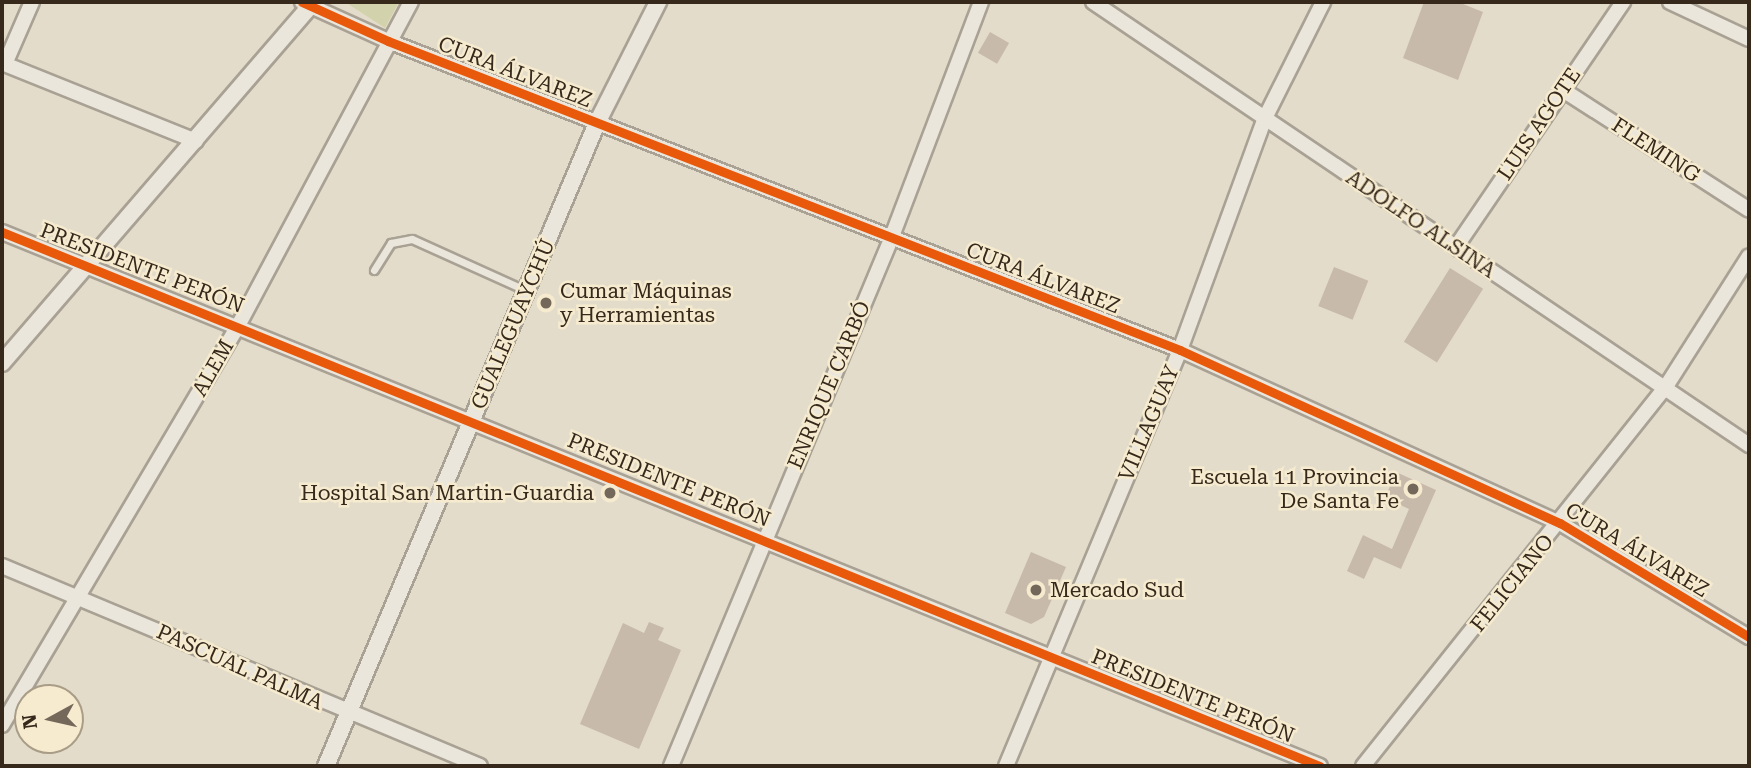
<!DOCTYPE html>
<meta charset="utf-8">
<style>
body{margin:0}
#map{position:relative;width:1751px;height:768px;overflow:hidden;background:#e4dcca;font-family:"Roboto Serif",serif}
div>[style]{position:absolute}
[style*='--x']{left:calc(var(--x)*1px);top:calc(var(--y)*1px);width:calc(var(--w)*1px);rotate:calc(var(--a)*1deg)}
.green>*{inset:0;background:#d2d3ac}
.building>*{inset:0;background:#c7baab;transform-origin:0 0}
.roads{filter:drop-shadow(2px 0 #a8a194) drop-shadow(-2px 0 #a8a194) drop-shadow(0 2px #a8a194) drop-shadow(0 -2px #a8a194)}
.service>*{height:7px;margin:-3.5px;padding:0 3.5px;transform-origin:3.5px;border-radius:3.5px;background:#ebe6dc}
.minor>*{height:14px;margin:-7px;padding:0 7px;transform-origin:7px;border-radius:7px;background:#ebe6dc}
.tertiary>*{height:16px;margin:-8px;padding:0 8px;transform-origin:8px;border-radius:8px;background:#ebe6dc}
.cycleway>*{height:9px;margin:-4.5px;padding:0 4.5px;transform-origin:4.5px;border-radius:4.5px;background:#e8590c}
.dots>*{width:19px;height:19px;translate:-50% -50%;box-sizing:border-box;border:4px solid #f6ebcf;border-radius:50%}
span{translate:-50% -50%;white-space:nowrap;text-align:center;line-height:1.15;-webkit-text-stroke:5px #f6ebcf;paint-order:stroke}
.street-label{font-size:21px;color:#36291c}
.poi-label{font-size:21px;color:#36291c}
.left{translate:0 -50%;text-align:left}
.right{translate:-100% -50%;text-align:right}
.frame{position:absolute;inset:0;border:4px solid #36291c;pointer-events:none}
.north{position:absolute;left:14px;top:684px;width:70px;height:70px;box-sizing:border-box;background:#f6ebcf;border:2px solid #a99d87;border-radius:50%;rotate:262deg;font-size:19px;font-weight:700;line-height:28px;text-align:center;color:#36291c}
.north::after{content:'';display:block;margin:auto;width:24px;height:32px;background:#736859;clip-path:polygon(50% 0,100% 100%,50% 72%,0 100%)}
</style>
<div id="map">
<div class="green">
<div style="clip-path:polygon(345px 2px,399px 2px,385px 28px)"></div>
</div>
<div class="building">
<div style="clip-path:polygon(1424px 2px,1458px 2px,1483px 12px,1458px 80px,1403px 58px)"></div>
<div style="left:990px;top:32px;width:22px;height:24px;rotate:30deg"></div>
<div style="left:1334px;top:267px;width:37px;height:42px;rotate:22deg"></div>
<div style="left:1450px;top:268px;width:39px;height:87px;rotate:32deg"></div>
<div style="clip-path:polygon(1396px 472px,1436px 490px,1401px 569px,1374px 557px,1364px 579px,1347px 571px,1363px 535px,1392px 549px,1409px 509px,1385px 498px)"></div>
<div style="clip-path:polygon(1031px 552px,1066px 567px,1044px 617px,1031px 624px,1005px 613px)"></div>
<div style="clip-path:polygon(649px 622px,664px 628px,658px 640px,681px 650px,639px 749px,580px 724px,623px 623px,644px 633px)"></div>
</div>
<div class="roads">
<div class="service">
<div style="--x:374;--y:270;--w:32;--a:-58"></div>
<div style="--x:391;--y:243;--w:21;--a:-11"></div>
<div style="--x:412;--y:239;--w:126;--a:24.3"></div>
</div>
<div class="minor">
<div style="--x:302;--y:2;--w:94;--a:24.4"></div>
<div style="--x:388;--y:41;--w:850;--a:21.31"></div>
<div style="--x:1180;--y:350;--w:418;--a:24.5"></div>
<div style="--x:1560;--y:523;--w:221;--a:31.1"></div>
<div style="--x:1093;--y:2;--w:792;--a:34.03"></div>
<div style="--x:1670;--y:2;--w:87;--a:25.1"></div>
<div style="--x:2;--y:63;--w:209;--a:21.9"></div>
<div style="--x:5;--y:64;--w:68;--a:-66.5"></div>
<div style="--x:1563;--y:90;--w:221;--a:32.8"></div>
<div style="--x:2;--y:232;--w:1422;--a:22.06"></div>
<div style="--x:1456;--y:247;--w:297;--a:-55.7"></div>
<div style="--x:2;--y:566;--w:518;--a:22.7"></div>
<div style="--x:2;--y:725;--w:466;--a:-59.4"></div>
<div style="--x:239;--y:324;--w:365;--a:-61.9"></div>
<div style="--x:671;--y:766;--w:571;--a:-67.34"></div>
<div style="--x:891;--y:239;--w:254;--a:-69.2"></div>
<div style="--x:1006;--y:766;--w:451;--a:-67.3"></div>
<div style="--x:1180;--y:350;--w:247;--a:-69.9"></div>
<div style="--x:1265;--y:118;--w:130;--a:-63.4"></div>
<div style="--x:1363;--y:766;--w:484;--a:-51.4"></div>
<div style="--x:1665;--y:388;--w:156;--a:-57.5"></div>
</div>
<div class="tertiary">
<div style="--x:2;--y:363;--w:477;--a:-49.2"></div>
<div style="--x:326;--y:766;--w:698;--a:-67.15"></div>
<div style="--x:597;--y:123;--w:136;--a:-63.2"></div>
</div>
</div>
<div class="cycleway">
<div style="--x:302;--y:2;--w:94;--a:24.4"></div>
<div style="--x:388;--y:41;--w:850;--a:21.31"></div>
<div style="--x:1180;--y:350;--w:418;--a:24.5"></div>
<div style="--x:1560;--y:523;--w:221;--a:31.1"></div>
<div style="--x:2;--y:232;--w:1422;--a:22.06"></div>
</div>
<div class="dots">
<div style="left:546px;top:303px;background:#736859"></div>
<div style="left:1413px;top:489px;background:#736859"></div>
<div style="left:610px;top:493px;background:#736859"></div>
<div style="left:1036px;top:590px;background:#736859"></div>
</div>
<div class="street-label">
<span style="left:515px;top:72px;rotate:21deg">CURA ÁLVAREZ</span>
<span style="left:1539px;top:124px;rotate:-56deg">LUIS AGOTE</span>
<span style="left:1656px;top:150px;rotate:33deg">FLEMING</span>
<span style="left:1421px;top:224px;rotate:34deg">ADOLFO ALSINA</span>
<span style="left:142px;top:268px;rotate:21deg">PRESIDENTE PERÓN</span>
<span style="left:1043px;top:278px;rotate:21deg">CURA ÁLVAREZ</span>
<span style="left:513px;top:324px;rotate:-67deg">GUALEGUAYCHÚ</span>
<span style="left:213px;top:368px;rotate:-60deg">ALEM</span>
<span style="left:829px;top:385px;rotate:-67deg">ENRIQUE CARBÓ</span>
<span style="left:1149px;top:423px;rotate:-67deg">VILLAGUAY</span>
<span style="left:669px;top:480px;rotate:22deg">PRESIDENTE PERÓN</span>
<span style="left:1637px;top:550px;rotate:31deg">CURA ÁLVAREZ</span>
<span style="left:1512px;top:583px;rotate:-51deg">FELICIANO</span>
<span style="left:240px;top:667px;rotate:24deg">PASCUAL PALMA</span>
<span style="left:1193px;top:696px;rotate:22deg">PRESIDENTE PERÓN</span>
</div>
<div class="poi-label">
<span class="left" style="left:560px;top:303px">Cumar Máquinas<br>y Herramientas</span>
<span class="right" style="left:1399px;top:489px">Escuela 11 Provincia<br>De Santa Fe</span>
<span class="right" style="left:594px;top:493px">Hospital San Martin-Guardia</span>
<span class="left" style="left:1050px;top:590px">Mercado Sud</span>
</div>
<div class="frame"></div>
<div class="north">N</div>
</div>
